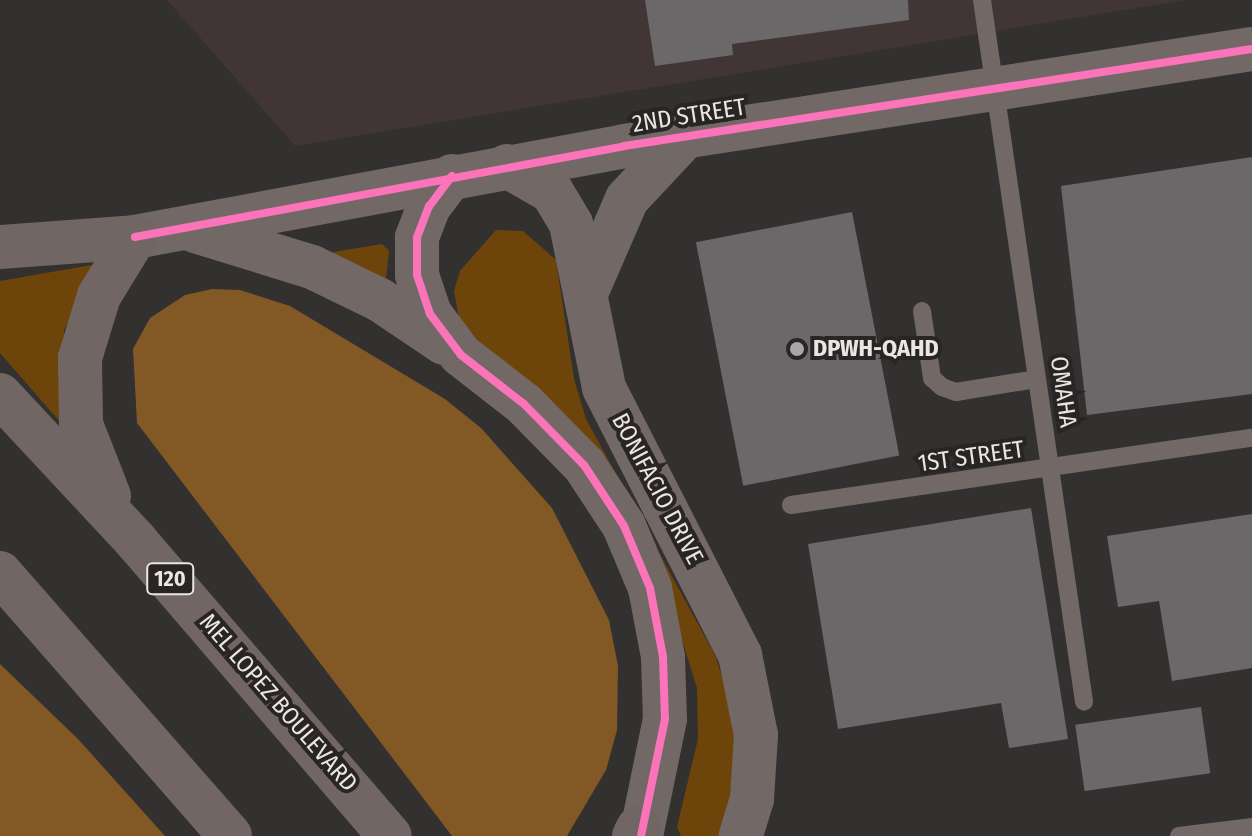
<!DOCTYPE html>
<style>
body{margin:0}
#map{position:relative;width:1252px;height:836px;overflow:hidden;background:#333030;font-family:"Fira Sans Condensed",sans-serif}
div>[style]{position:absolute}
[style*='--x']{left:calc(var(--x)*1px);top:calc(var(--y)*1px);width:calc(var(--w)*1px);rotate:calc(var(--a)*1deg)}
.built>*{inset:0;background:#413536}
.green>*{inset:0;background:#6d450b}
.forest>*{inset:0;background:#825825}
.building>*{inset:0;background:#6a6868;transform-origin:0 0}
.service>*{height:18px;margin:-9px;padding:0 9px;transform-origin:9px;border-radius:9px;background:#726865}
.tertiary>*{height:44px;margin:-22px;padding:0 22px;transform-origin:22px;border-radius:22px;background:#726865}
.trunk>*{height:44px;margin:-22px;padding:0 22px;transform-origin:22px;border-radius:22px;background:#716664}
.cycleway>*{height:8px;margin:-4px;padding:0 4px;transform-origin:4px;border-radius:4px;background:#fb73b8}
.dots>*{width:22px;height:22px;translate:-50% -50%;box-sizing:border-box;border:4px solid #2a2525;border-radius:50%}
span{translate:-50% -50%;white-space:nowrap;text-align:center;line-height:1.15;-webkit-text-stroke:8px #2a2525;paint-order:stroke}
.shield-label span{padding:2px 6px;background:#2a2525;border:2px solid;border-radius:6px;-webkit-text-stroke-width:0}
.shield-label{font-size:22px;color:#eae6e6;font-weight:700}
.street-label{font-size:24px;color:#eae6e6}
.poi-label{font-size:24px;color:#eae6e6;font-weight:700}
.left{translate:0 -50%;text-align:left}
</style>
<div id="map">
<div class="built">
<div style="clip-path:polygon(167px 0,1186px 0,295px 146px)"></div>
</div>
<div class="green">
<div style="clip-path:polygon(496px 230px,523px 231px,556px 260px,574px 379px,586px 419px,716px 657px,734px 717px,734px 784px,720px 836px,681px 836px,677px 827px,698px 739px,697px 688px,682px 640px,492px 356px,459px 318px,454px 291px,460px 271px)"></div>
<div style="clip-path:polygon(382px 244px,389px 251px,385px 289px,309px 256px)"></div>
<div style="clip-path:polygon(103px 263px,64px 330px,61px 423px,0 353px,0 281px)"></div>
</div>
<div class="forest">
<div style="clip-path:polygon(212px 289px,240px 290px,290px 306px,445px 399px,481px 428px,552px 508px,609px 620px,618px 666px,617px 730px,606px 770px,567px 836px,452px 836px,137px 423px,133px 349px,150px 318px,185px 295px)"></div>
<div style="clip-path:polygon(0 664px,78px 739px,165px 836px,0 836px)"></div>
</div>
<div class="building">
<div style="clip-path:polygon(645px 0,908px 0,909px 20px,732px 44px,733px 55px,655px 66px)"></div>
<div style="clip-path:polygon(1252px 157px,1252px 394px,1087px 415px,1061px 186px)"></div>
<div style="left:852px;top:212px;width:248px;height:159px;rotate:79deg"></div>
<div style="clip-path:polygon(1031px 508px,1068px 739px,1009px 748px,1001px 703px,838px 729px,808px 544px)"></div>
<div style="clip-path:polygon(1252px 514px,1252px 668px,1172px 681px,1159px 601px,1118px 607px,1107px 536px)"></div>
<div style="left:1201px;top:707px;width:67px;height:127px;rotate:82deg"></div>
</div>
<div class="service">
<div style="--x:982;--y:0;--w:709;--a:81.73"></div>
<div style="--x:922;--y:311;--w:68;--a:81.5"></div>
<div style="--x:932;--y:378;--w:13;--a:42"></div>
<div style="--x:942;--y:387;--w:15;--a:20"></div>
<div style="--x:956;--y:392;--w:81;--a:-9.2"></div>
<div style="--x:791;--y:505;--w:466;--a:-8.3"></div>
<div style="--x:1179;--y:836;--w:74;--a:-7"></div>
</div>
<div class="tertiary">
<div style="--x:507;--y:166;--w:52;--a:30"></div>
<div style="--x:552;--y:192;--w:37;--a:59"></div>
<div style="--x:571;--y:224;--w:167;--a:78.6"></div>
<div style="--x:604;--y:388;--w:300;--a:63"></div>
<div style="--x:740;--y:655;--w:82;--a:78.7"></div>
<div style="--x:756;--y:735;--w:64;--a:93.6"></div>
<div style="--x:752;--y:799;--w:39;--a:107"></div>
<div style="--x:452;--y:176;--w:38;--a:127"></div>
<div style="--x:429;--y:206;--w:34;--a:111"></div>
<div style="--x:417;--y:238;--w:37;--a:90"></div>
<div style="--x:417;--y:275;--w:41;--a:71.6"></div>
<div style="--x:430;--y:314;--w:51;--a:52.9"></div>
<div style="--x:461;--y:355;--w:80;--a:37.9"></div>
<div style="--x:524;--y:404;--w:86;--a:45.5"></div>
<div style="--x:584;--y:465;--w:73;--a:56.7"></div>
<div style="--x:624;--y:526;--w:67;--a:67.2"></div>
<div style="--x:650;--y:588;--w:70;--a:79.3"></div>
<div style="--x:663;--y:657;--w:62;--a:88.2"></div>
<div style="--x:665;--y:719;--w:119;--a:101.6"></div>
<div style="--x:195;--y:231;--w:122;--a:17.1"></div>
<div style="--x:312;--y:267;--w:76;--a:25.9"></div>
<div style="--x:380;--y:300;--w:77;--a:33.9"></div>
<div style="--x:135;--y:237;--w:497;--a:-10.5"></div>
<div style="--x:624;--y:146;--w:635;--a:-8.78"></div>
<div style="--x:587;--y:291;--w:100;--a:-66.5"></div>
<div style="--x:627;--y:199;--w:86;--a:-46.9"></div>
</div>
<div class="trunk">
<div style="--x:0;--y:247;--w:135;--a:-4.2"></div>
<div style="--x:0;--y:395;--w:200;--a:47"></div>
<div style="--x:136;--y:541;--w:389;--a:49.3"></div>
<div style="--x:109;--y:496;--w:77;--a:-111.3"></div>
<div style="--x:81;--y:424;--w:66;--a:-90.9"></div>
<div style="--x:80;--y:358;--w:65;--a:-73"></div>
<div style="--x:99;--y:296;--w:69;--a:-58.6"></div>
<div style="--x:0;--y:573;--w:349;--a:48.8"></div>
<div style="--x:634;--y:836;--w:9;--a:-63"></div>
</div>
<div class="cycleway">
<div style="--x:452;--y:176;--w:38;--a:127"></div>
<div style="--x:429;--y:206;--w:34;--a:111"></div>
<div style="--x:417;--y:238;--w:37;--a:90"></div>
<div style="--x:417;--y:275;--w:41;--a:71.6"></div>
<div style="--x:430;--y:314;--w:51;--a:52.9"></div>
<div style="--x:461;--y:355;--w:80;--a:37.9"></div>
<div style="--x:524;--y:404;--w:86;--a:45.5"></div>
<div style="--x:584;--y:465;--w:73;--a:56.7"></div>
<div style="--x:624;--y:526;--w:67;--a:67.2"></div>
<div style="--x:650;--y:588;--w:70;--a:79.3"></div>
<div style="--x:663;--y:657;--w:62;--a:88.2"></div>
<div style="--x:665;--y:719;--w:119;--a:101.6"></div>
<div style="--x:135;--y:237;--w:497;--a:-10.5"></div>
<div style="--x:624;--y:146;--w:635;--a:-8.78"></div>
</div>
<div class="dots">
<div style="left:797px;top:349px;background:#aaa6a6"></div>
</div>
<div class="shield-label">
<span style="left:170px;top:579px">120</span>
</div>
<div class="street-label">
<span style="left:689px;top:116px;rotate:-9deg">2ND STREET</span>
<span style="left:1063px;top:392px;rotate:82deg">OMAHA</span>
<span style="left:971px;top:457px;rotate:-8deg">1ST STREET</span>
<span style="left:657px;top:489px;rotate:62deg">BONIFACIO DRIVE</span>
<span style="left:278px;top:703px;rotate:49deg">MEL LOPEZ BOULEVARD</span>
</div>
<div class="poi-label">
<span class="left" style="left:813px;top:349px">DPWH-QAHD</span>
</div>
</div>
